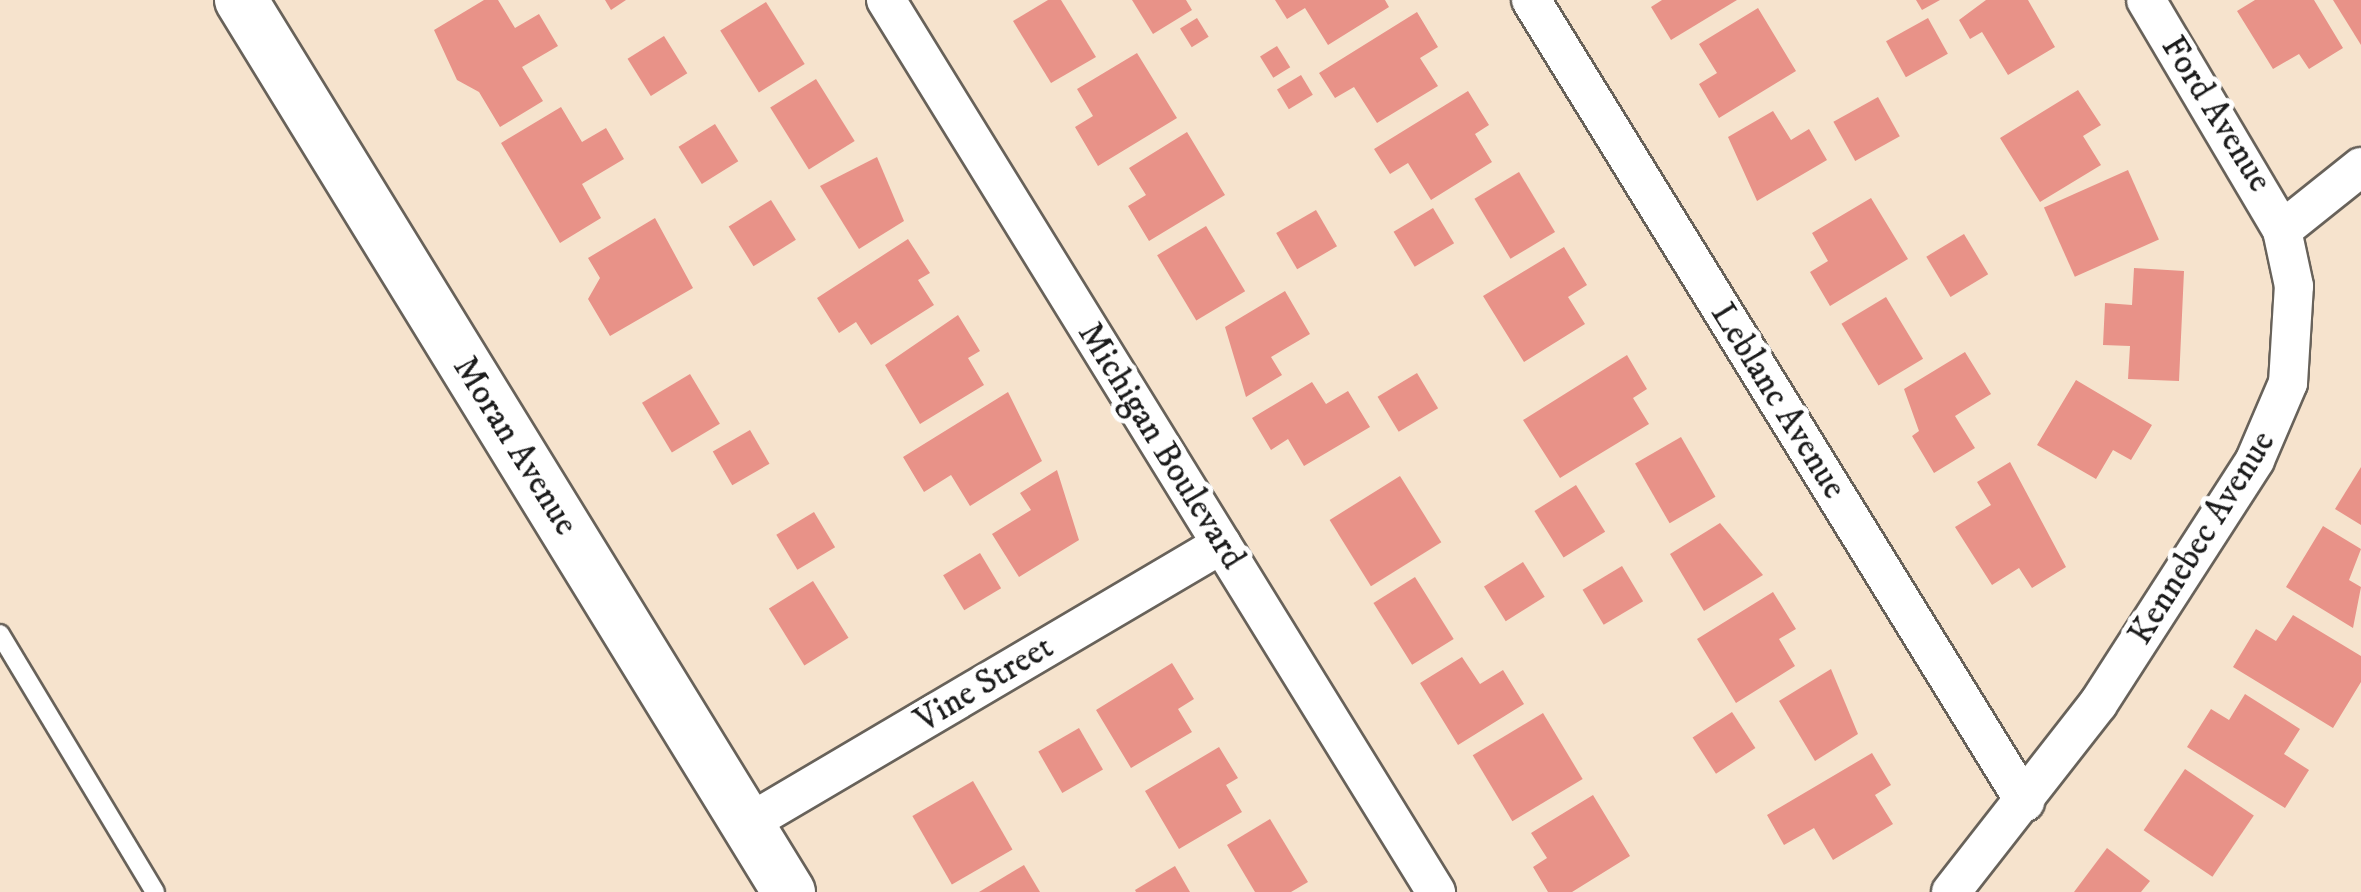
<!DOCTYPE html>
<style>
body{margin:0}
#map{position:relative;width:2361px;height:892px;overflow:hidden;background:#f6e3cd;font-family:"IM FELL DW Pica",serif}
div>[style]{position:absolute}
[style*='--x']{left:calc(var(--x)*1px);top:calc(var(--y)*1px);width:calc(var(--w)*1px);rotate:calc(var(--a)*1deg)}
.building>*{inset:0;background:#e89288;transform-origin:0 0}
.roads{filter:drop-shadow(2px 0 #68625a) drop-shadow(-2px 0 #68625a) drop-shadow(0 2px #68625a) drop-shadow(0 -2px #68625a)}
.service>*{height:18px;margin:-9px;padding:0 9px;transform-origin:9px;border-radius:9px;background:#fff}
.minor>*{height:38px;margin:-19px;padding:0 19px;transform-origin:19px;border-radius:19px;background:#fff}
.secondary>*{height:52px;margin:-26px;padding:0 26px;transform-origin:26px;border-radius:26px;background:#fff}
span{translate:-50% -50%;white-space:nowrap;text-align:center;line-height:1.15;-webkit-text-stroke:10px #fff;paint-order:stroke}
.street-label{font-size:35px;color:#1c1c1c}
</style>
<div id="map">
<div class="building">
<div style="clip-path:polygon(484px 0,498px 0,515px 28px,539px 14px,558px 46px,522px 67px,543px 101px,500px 127px,479px 92px,457px 80px,434px 30px)"></div>
<div style="clip-path:polygon(605px 0,626px 0,611px 10px)"></div>
<div style="clip-path:polygon(1048px 0,1061px 0,1096px 57px,1051px 83px,1013px 21px)"></div>
<div style="clip-path:polygon(1132px 0,1186px 0,1192px 10px,1153px 34px)"></div>
<div style="clip-path:polygon(1275px 0,1385px 0,1389px 7px,1328px 45px,1305px 8px,1287px 19px)"></div>
<div style="clip-path:polygon(1662px 0,1737px 0,1671px 40px,1651px 7px)"></div>
<div style="clip-path:polygon(1916px 0,1940px 0,1922px 10px)"></div>
<div style="clip-path:polygon(1986px 0,2028px 0,2055px 47px,2008px 75px,1982px 32px,1970px 39px,1959px 20px)"></div>
<div style="clip-path:polygon(2255px 0,2314px 0,2343px 48px,2309px 69px,2299px 54px,2273px 69px,2237px 11px)"></div>
<div style="clip-path:polygon(2333px 0,2361px 0,2361px 45px)"></div>
<div style="left:766px;top:2px;width:73px;height:54px;rotate:58deg"></div>
<div style="clip-path:polygon(1758px 8px,1796px 71px,1719px 118px,1699px 84px,1717px 73px,1699px 44px)"></div>
<div style="clip-path:polygon(1417px 12px,1438px 47px,1420px 58px,1438px 86px,1377px 123px,1354px 87px,1335px 98px,1319px 73px)"></div>
<div style="left:1197px;top:18px;width:22px;height:20px;rotate:58deg"></div>
<div style="left:1928px;top:18px;width:41px;height:48px;rotate:61deg"></div>
<div style="left:664px;top:36px;width:44px;height:43px;rotate:58deg"></div>
<div style="left:1277px;top:46px;width:25px;height:20px;rotate:58deg"></div>
<div style="clip-path:polygon(1137px 53px,1177px 118px,1098px 166px,1075px 127px,1093px 116px,1077px 89px)"></div>
<div style="left:1301px;top:75px;width:23px;height:28px;rotate:59deg"></div>
<div style="left:816px;top:79px;width:73px;height:54px;rotate:58deg"></div>
<div style="clip-path:polygon(2078px 90px,2101px 125px,2083px 136px,2101px 165px,2040px 202px,2000px 138px)"></div>
<div style="clip-path:polygon(1468px 91px,1489px 125px,1475px 134px,1492px 162px,1431px 200px,1408px 163px,1390px 174px,1374px 149px)"></div>
<div style="left:1878px;top:97px;width:45px;height:51px;rotate:61deg"></div>
<div style="clip-path:polygon(561px 107px,582px 142px,606px 128px,624px 159px,582px 184px,601px 218px,560px 243px,501px 143px)"></div>
<div style="clip-path:polygon(1773px 111px,1791px 140px,1809px 129px,1827px 160px,1757px 201px,1728px 137px)"></div>
<div style="left:715px;top:124px;width:44px;height:43px;rotate:58deg"></div>
<div style="clip-path:polygon(1187px 132px,1225px 195px,1149px 241px,1128px 206px,1146px 195px,1129px 168px)"></div>
<div style="clip-path:polygon(877px 157px,904px 221px,859px 249px,820px 186px)"></div>
<div style="left:2128px;top:170px;width:76px;height:92px;rotate:66deg"></div>
<div style="left:1519px;top:172px;width:70px;height:52px;rotate:59deg"></div>
<div style="clip-path:polygon(1871px 198px,1908px 259px,1830px 306px,1810px 272px,1828px 261px,1812px 233px)"></div>
<div style="left:771px;top:200px;width:47px;height:50px;rotate:58deg"></div>
<div style="left:1433px;top:208px;width:41px;height:46px;rotate:59deg"></div>
<div style="left:1316px;top:210px;width:42px;height:46px;rotate:60deg"></div>
<div style="clip-path:polygon(655px 218px,693px 288px,610px 336px,588px 299px,600px 278px,588px 258px)"></div>
<div style="left:1206px;top:226px;width:76px;height:57px;rotate:59deg"></div>
<div style="left:1964px;top:234px;width:47px;height:44px;rotate:59deg"></div>
<div style="clip-path:polygon(908px 239px,930px 273px,918px 280px,934px 305px,871px 345px,856px 322px,839px 333px,817px 298px)"></div>
<div style="clip-path:polygon(1564px 247px,1587px 285px,1568px 297px,1585px 324px,1524px 362px,1483px 296px)"></div>
<div style="clip-path:polygon(2134px 268px,2184px 271px,2179px 381px,2128px 379px,2130px 346px,2103px 345px,2105px 303px,2132px 305px)"></div>
<div style="clip-path:polygon(1285px 291px,1310px 334px,1271px 357px,1282px 375px,1246px 397px,1225px 327px)"></div>
<div style="left:1886px;top:297px;width:72px;height:52px;rotate:59deg"></div>
<div style="clip-path:polygon(958px 315px,980px 351px,968px 358px,984px 385px,920px 424px,885px 365px)"></div>
<div style="clip-path:polygon(1965px 352px,1991px 394px,1955px 416px,1975px 448px,1934px 473px,1912px 436px,1919px 431px,1904px 389px)"></div>
<div style="clip-path:polygon(1627px 355px,1647px 389px,1633px 398px,1649px 424px,1560px 478px,1523px 420px)"></div>
<div style="left:1417px;top:373px;width:41px;height:46px;rotate:59deg"></div>
<div style="left:690px;top:374px;width:58px;height:56px;rotate:59deg"></div>
<div style="clip-path:polygon(2076px 380px,2152px 425px,2131px 460px,2113px 450px,2096px 479px,2037px 445px)"></div>
<div style="clip-path:polygon(1312px 382px,1326px 404px,1348px 391px,1370px 427px,1304px 466px,1288px 439px,1271px 450px,1252px 418px)"></div>
<div style="clip-path:polygon(1008px 392px,1042px 461px,970px 506px,951px 475px,924px 492px,903px 457px)"></div>
<div style="left:750px;top:430px;width:39px;height:43px;rotate:60deg"></div>
<div style="left:1681px;top:437px;width:69px;height:53px;rotate:60deg"></div>
<div style="clip-path:polygon(2010px 462px,2066px 567px,2032px 588px,2019px 568px,1992px 585px,1955px 527px,1991px 505px,1977px 482px)"></div>
<div style="clip-path:polygon(2361px 467px,2361px 525px,2335px 509px)"></div>
<div style="clip-path:polygon(1057px 470px,1079px 540px,1019px 577px,992px 534px,1031px 510px,1020px 493px)"></div>
<div style="left:1400px;top:476px;width:78px;height:83px;rotate:58deg"></div>
<div style="left:1576px;top:485px;width:55px;height:49px;rotate:58deg"></div>
<div style="left:814px;top:512px;width:41px;height:44px;rotate:59deg"></div>
<div style="clip-path:polygon(1720px 523px,1763px 575px,1704px 611px,1670px 554px)"></div>
<div style="clip-path:polygon(2323px 526px,2361px 549px,2349px 580px,2361px 587px,2353px 628px,2286px 587px)"></div>
<div style="left:980px;top:553px;width:41px;height:43px;rotate:59deg"></div>
<div style="left:1523px;top:562px;width:41px;height:46px;rotate:58deg"></div>
<div style="left:1622px;top:566px;width:41px;height:46px;rotate:59deg"></div>
<div style="left:1415px;top:577px;width:73px;height:49px;rotate:58deg"></div>
<div style="left:813px;top:581px;width:67px;height:52px;rotate:58deg"></div>
<div style="clip-path:polygon(1773px 592px,1796px 629px,1779px 639px,1795px 666px,1736px 703px,1697px 639px)"></div>
<div style="clip-path:polygon(2293px 615px,2361px 656px,2361px 682px,2333px 728px,2233px 667px,2256px 629px,2276px 641px)"></div>
<div style="clip-path:polygon(1462px 657px,1480px 684px,1503px 670px,1524px 704px,1458px 745px,1420px 683px)"></div>
<div style="clip-path:polygon(1172px 663px,1194px 699px,1178px 709px,1192px 732px,1131px 768px,1096px 710px)"></div>
<div style="clip-path:polygon(1831px 669px,1858px 734px,1815px 761px,1779px 701px)"></div>
<div style="clip-path:polygon(2245px 694px,2300px 729px,2284px 754px,2309px 770px,2285px 808px,2187px 747px,2211px 709px,2229px 720px)"></div>
<div style="left:1732px;top:712px;width:43px;height:47px;rotate:57deg"></div>
<div style="left:1543px;top:713px;width:77px;height:82px;rotate:59deg"></div>
<div style="left:1079px;top:728px;width:48px;height:47px;rotate:60deg"></div>
<div style="clip-path:polygon(1219px 747px,1238px 778px,1226px 785px,1242px 812px,1179px 849px,1145px 791px)"></div>
<div style="clip-path:polygon(1872px 753px,1891px 785px,1875px 795px,1893px 824px,1833px 860px,1814px 828px,1784px 845px,1767px 815px)"></div>
<div style="left:2185px;top:769px;width:83px;height:74px;rotate:34deg"></div>
<div style="left:973px;top:781px;width:79px;height:70px;rotate:60deg"></div>
<div style="clip-path:polygon(1593px 795px,1630px 856px,1572px 892px,1548px 892px,1533px 867px,1547px 858px,1531px 833px)"></div>
<div style="clip-path:polygon(1270px 819px,1308px 882px,1291px 892px,1255px 892px,1227px 845px)"></div>
<div style="clip-path:polygon(2107px 848px,2150px 881px,2141px 892px,2074px 892px)"></div>
<div style="clip-path:polygon(1024px 865px,1040px 892px,979px 892px)"></div>
<div style="clip-path:polygon(1175px 866px,1190px 892px,1136px 892px,1135px 890px)"></div>
</div>
<div class="roads">
<div class="service">
<div style="--x:0;--y:634;--w:301;--a:59"></div>
</div>
<div class="minor">
<div style="--x:886;--y:0;--w:1048;--a:58.34"></div>
<div style="--x:1531;--y:0;--w:942;--a:58.37"></div>
<div style="--x:2282;--y:230;--w:101;--a:-38.6"></div>
<div style="--x:747;--y:824;--w:551;--a:-30.52"></div>
<div style="--x:1951;--y:892;--w:239;--a:-52"></div>
<div style="--x:2098;--y:704;--w:290;--a:-57.2"></div>
<div style="--x:2255;--y:460;--w:84;--a:-66.8"></div>
<div style="--x:2288;--y:383;--w:97;--a:-86.5"></div>
<div style="--x:2294;--y:286;--w:57;--a:-102.1"></div>
<div style="--x:2282;--y:230;--w:267;--a:-120.6"></div>
</div>
<div class="secondary">
<div style="--x:241;--y:0;--w:1047;--a:58.44"></div>
</div>
</div>
<div class="street-label">
<span style="left:2216px;top:114px;rotate:58deg">Ford Avenue</span>
<span style="left:1778px;top:401px;rotate:58deg">Leblanc Avenue</span>
<span style="left:515px;top:446px;rotate:58deg">Moran Avenue</span>
<span style="left:1161px;top:446px;rotate:58deg">Michigan Boulevard</span>
<span style="left:2202px;top:538px;rotate:-58deg">Kennebec Avenue</span>
<span style="left:984px;top:684px;rotate:-31deg">Vine Street</span>
</div>
</div>
